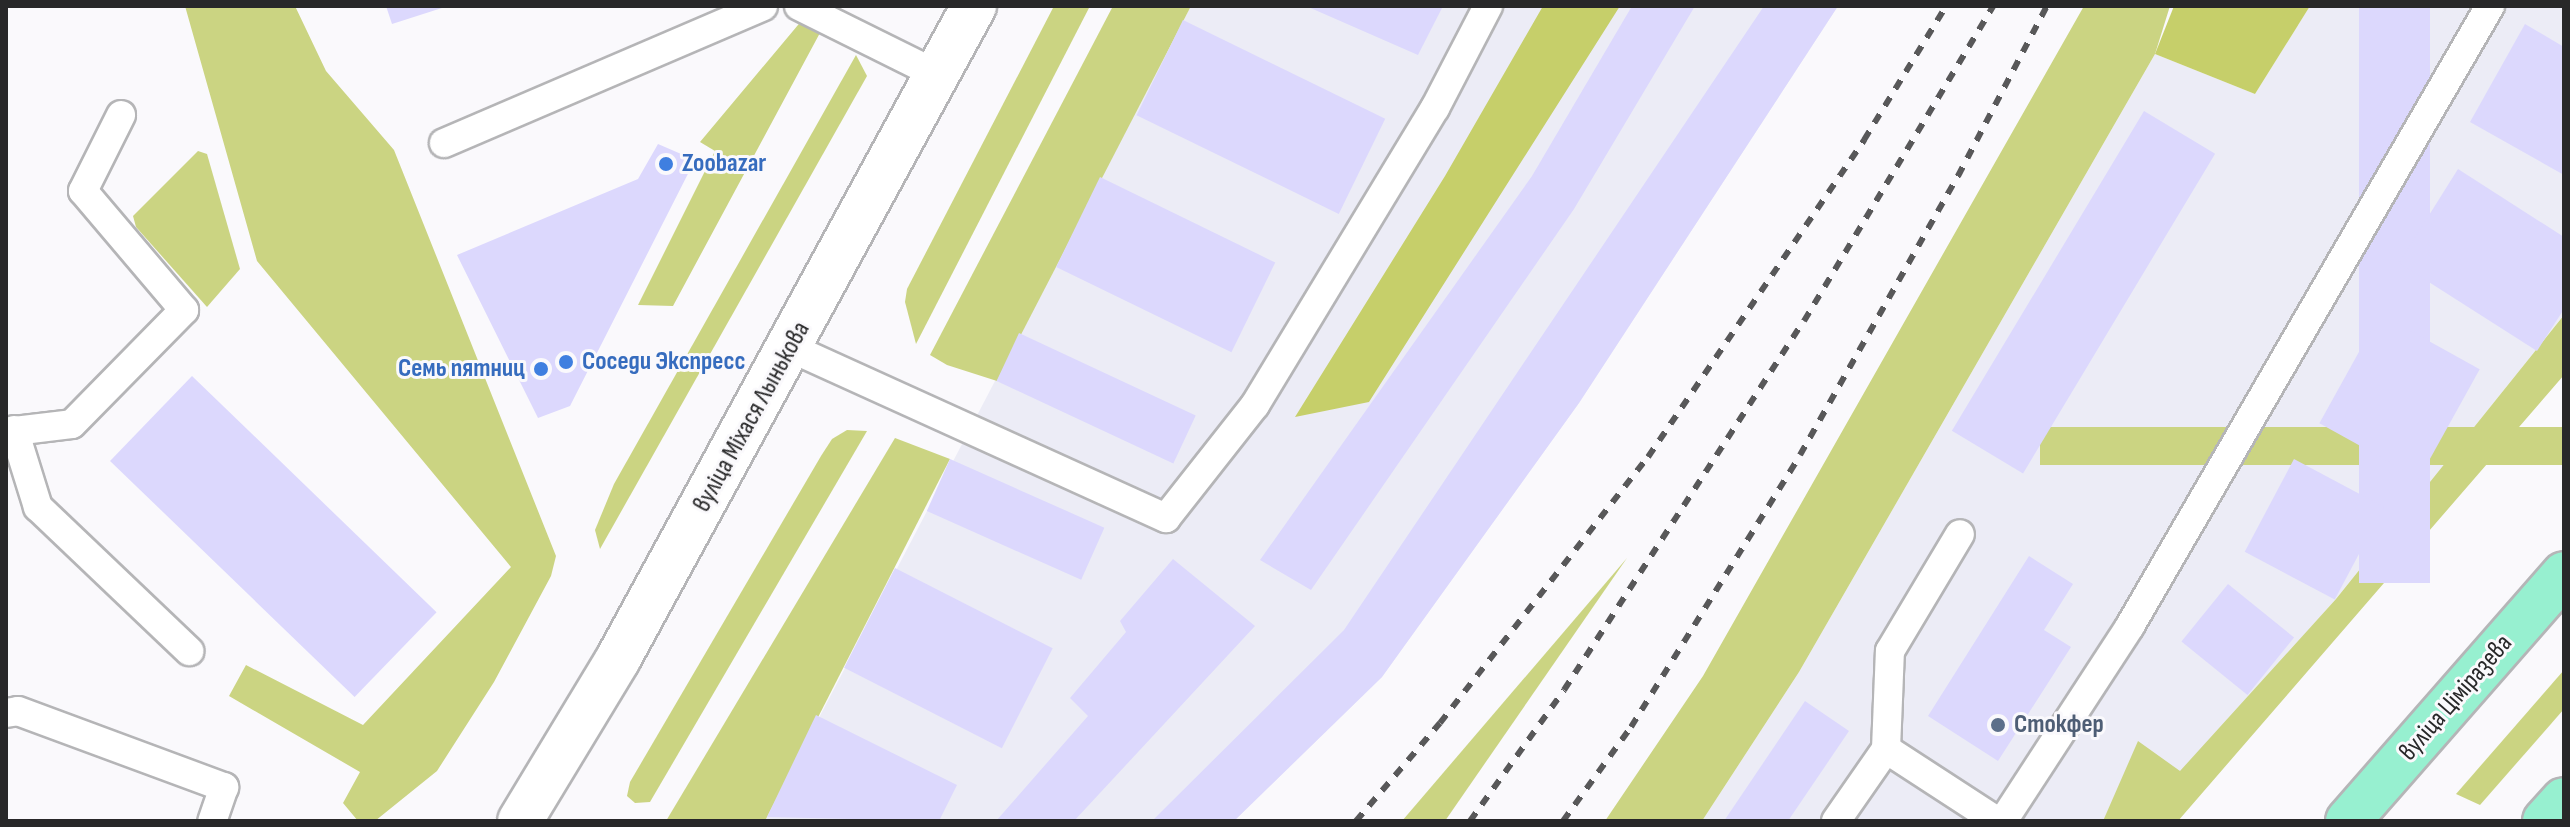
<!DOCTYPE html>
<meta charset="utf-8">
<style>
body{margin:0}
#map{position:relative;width:2570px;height:827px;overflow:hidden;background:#faf9fc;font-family:"Sofia Sans Condensed",sans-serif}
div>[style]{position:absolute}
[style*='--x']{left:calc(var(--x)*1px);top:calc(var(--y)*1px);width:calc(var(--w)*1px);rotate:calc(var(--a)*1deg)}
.built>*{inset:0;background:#ececf6}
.green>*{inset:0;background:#cbd482;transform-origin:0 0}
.forest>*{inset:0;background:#c6cf6a}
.building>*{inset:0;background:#dcd8fd;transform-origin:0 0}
.roads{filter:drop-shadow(2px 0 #b5b5b7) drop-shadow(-2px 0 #b5b5b7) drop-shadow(0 2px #b5b5b7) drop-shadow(0 -2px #b5b5b7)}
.service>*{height:28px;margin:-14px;padding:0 14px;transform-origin:14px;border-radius:14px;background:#fff}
.tertiary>*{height:44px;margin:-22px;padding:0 22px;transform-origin:22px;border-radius:22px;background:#fff}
.primary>*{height:44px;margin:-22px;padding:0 22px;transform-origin:22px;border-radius:22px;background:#97f0d0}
.rail>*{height:6px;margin-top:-3px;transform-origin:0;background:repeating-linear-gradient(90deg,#585859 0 10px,transparent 0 20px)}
.dots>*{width:22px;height:22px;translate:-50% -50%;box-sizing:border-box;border:4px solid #faf9fc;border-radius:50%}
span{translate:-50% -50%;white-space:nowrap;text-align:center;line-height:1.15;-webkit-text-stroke:6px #faf9fc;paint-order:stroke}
.shop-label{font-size:26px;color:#366cbe;font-weight:700}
.left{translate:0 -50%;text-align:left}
.right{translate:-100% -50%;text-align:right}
.street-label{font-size:26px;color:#282829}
.service-label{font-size:26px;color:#4e5e75;font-weight:700}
.frame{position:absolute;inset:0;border:8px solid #282829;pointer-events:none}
</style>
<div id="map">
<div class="built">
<div style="clip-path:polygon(1191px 6px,1838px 6px,1579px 403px,1382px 677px,1234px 821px,765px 821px)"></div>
<div style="clip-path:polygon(2310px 6px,2564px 6px,2564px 315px,2336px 599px,2137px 821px,1702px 821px,1799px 672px,2155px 54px,2255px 94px)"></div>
</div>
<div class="green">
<div style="clip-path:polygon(185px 6px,295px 6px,326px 71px,394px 150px,556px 556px,551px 576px,494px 682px,437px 771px,375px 821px,358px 821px,343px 803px,360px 772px,229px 696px,246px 665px,363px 725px,511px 567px,257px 261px)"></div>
<div style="clip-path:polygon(1054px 6px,1090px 6px,916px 344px,905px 302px,907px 289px)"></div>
<div style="clip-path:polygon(1113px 6px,1191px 6px,997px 381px,947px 365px,930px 355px)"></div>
<div style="clip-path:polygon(2084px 6px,2170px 6px,2155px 54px,1799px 672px,1702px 821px,1605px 821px,1703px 676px)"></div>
<div style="clip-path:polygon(803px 19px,821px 31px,673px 306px,638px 305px,715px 151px,700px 142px)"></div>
<div style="clip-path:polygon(856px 55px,867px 76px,600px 549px,595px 530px,614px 484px)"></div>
<div style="clip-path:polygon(198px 151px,207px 154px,240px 269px,207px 307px,136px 227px,133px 216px)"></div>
<div style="clip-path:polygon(2564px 315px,2564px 375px,2178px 821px,2103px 821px,2138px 741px,2180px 771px,2336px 599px)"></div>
<div style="left:2564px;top:427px;width:38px;height:524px;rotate:90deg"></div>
<div style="clip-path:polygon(847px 430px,867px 431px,650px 802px,635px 803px,627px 796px,630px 782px,821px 456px,832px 439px)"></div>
<div style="clip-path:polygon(895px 438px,950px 459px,765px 821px,666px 821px)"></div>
<div style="clip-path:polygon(1627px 558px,1445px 821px,1402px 821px)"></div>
<div style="clip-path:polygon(2564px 670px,2564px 709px,2480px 805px,2456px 794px)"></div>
</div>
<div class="forest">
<div style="clip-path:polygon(1543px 6px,1620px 6px,1369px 402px,1295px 417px,1445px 176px)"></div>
<div style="clip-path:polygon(2174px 6px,2310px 6px,2255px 94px,2155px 54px)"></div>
</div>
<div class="building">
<div style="clip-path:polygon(386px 6px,445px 6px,445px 7px,392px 24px)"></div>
<div style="clip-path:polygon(1306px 6px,1443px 6px,1418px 55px)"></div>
<div style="clip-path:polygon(1632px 6px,1695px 6px,1574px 209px,1311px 590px,1260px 560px,1532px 176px)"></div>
<div style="clip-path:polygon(1764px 6px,1838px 6px,1579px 403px,1382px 677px,1234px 821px,1152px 821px,1344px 630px)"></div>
<div style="left:2359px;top:6px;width:71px;height:577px"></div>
<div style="left:1183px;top:20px;width:225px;height:106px;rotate:26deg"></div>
<div style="clip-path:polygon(2525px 24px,2564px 47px,2564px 175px,2470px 122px)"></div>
<div style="left:2144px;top:111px;width:83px;height:373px;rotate:31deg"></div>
<div style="clip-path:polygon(658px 144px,695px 160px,570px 406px,538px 418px,457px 255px,638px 179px)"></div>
<div style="clip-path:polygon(2458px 169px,2564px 237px,2564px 309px,2537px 351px,2399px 263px)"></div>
<div style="left:1100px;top:177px;width:195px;height:100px;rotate:26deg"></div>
<div style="left:2380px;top:314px;width:114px;height:125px;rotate:29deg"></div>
<div style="left:1019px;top:333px;width:195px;height:53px;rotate:25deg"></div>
<div style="left:192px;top:376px;width:340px;height:118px;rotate:44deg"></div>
<div style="left:950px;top:459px;width:169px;height:57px;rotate:24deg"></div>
<div style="left:2294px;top:459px;width:102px;height:105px;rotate:28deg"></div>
<div style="clip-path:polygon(2029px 556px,2073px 584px,2044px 630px,2071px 647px,1998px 761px,1928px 716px)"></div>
<div style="clip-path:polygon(1173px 559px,1255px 626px,1074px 821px,996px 821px,1088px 716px,1070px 698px,1126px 632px,1120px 621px)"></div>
<div style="left:895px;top:568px;width:177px;height:112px;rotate:27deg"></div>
<div style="left:2228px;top:584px;width:85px;height:74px;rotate:39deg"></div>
<div style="clip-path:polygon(1805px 701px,1849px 731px,1788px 821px,1724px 821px)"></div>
<div style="clip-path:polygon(816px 715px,957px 785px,939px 821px,767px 817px)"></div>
</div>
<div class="roads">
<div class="service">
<div style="--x:799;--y:6;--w:155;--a:26.4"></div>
<div style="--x:444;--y:143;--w:347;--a:-23.2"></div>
<div style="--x:791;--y:348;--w:412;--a:24.4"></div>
<div style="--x:1166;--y:518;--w:144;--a:-51.8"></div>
<div style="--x:1255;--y:405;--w:347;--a:-58.8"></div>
<div style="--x:1435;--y:108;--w:115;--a:-62.5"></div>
<div style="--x:14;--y:430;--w:81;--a:72.7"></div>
<div style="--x:38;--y:507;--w:209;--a:43.6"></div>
<div style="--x:6;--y:432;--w:66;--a:-6.9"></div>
<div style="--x:72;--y:424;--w:160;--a:-45.5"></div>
<div style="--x:184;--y:310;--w:156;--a:-130.3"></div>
<div style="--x:83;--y:191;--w:85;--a:-63.4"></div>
<div style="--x:6;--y:713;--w:12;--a:-9"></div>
<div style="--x:18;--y:711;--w:220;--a:20.3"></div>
<div style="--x:224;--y:787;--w:36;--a:109"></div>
<div style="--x:1886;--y:749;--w:132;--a:33"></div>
<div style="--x:1836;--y:821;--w:88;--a:-55.2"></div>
<div style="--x:1886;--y:749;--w:98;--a:-87.7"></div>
<div style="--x:1890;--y:651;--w:136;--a:-59.1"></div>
<div style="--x:2003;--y:821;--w:233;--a:-56.9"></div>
<div style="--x:2130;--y:626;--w:717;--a:-59.86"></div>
</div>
<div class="tertiary">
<div style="--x:520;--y:821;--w:189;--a:-58.8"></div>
<div style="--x:618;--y:659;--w:744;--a:-61.4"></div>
</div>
<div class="primary">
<div style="--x:2348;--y:821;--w:328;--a:-48.8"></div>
<div style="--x:2545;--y:821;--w:28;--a:-48"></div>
</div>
</div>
<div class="rail">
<div style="--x:1356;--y:821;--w:129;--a:-49.4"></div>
<div style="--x:1440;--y:723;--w:338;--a:-52"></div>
<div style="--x:1648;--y:457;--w:384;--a:-55.7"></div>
<div style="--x:1864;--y:140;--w:157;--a:-58.5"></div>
<div style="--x:1470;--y:821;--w:161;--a:-54.3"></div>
<div style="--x:1564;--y:690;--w:440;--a:-57"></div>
<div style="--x:1804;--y:321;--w:367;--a:-59"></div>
<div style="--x:1563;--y:821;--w:116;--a:-54.1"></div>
<div style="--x:1631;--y:727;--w:320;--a:-58.1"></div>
<div style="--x:1800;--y:455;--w:321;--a:-60.5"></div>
<div style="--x:1958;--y:176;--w:192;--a:-62.4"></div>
</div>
<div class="dots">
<div style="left:666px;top:164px;background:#3f7fe0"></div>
<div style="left:566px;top:362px;background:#3f7fe0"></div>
<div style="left:541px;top:369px;background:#3f7fe0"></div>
<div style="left:1998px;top:725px;background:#5c6f8a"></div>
</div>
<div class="shop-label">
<span class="left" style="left:682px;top:164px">Zoobazar</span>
<span class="left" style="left:582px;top:362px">Соседи Экспресс</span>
<span class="right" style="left:525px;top:369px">Семь пятниц</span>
</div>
<div class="street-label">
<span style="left:752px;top:417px;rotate:-61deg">вуліца Міхася Лынькова</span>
<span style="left:2456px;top:698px;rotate:-49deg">вуліца Ціміразева</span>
</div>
<div class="service-label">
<span class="left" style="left:2014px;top:725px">Стокфер</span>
</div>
<div class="frame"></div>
</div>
